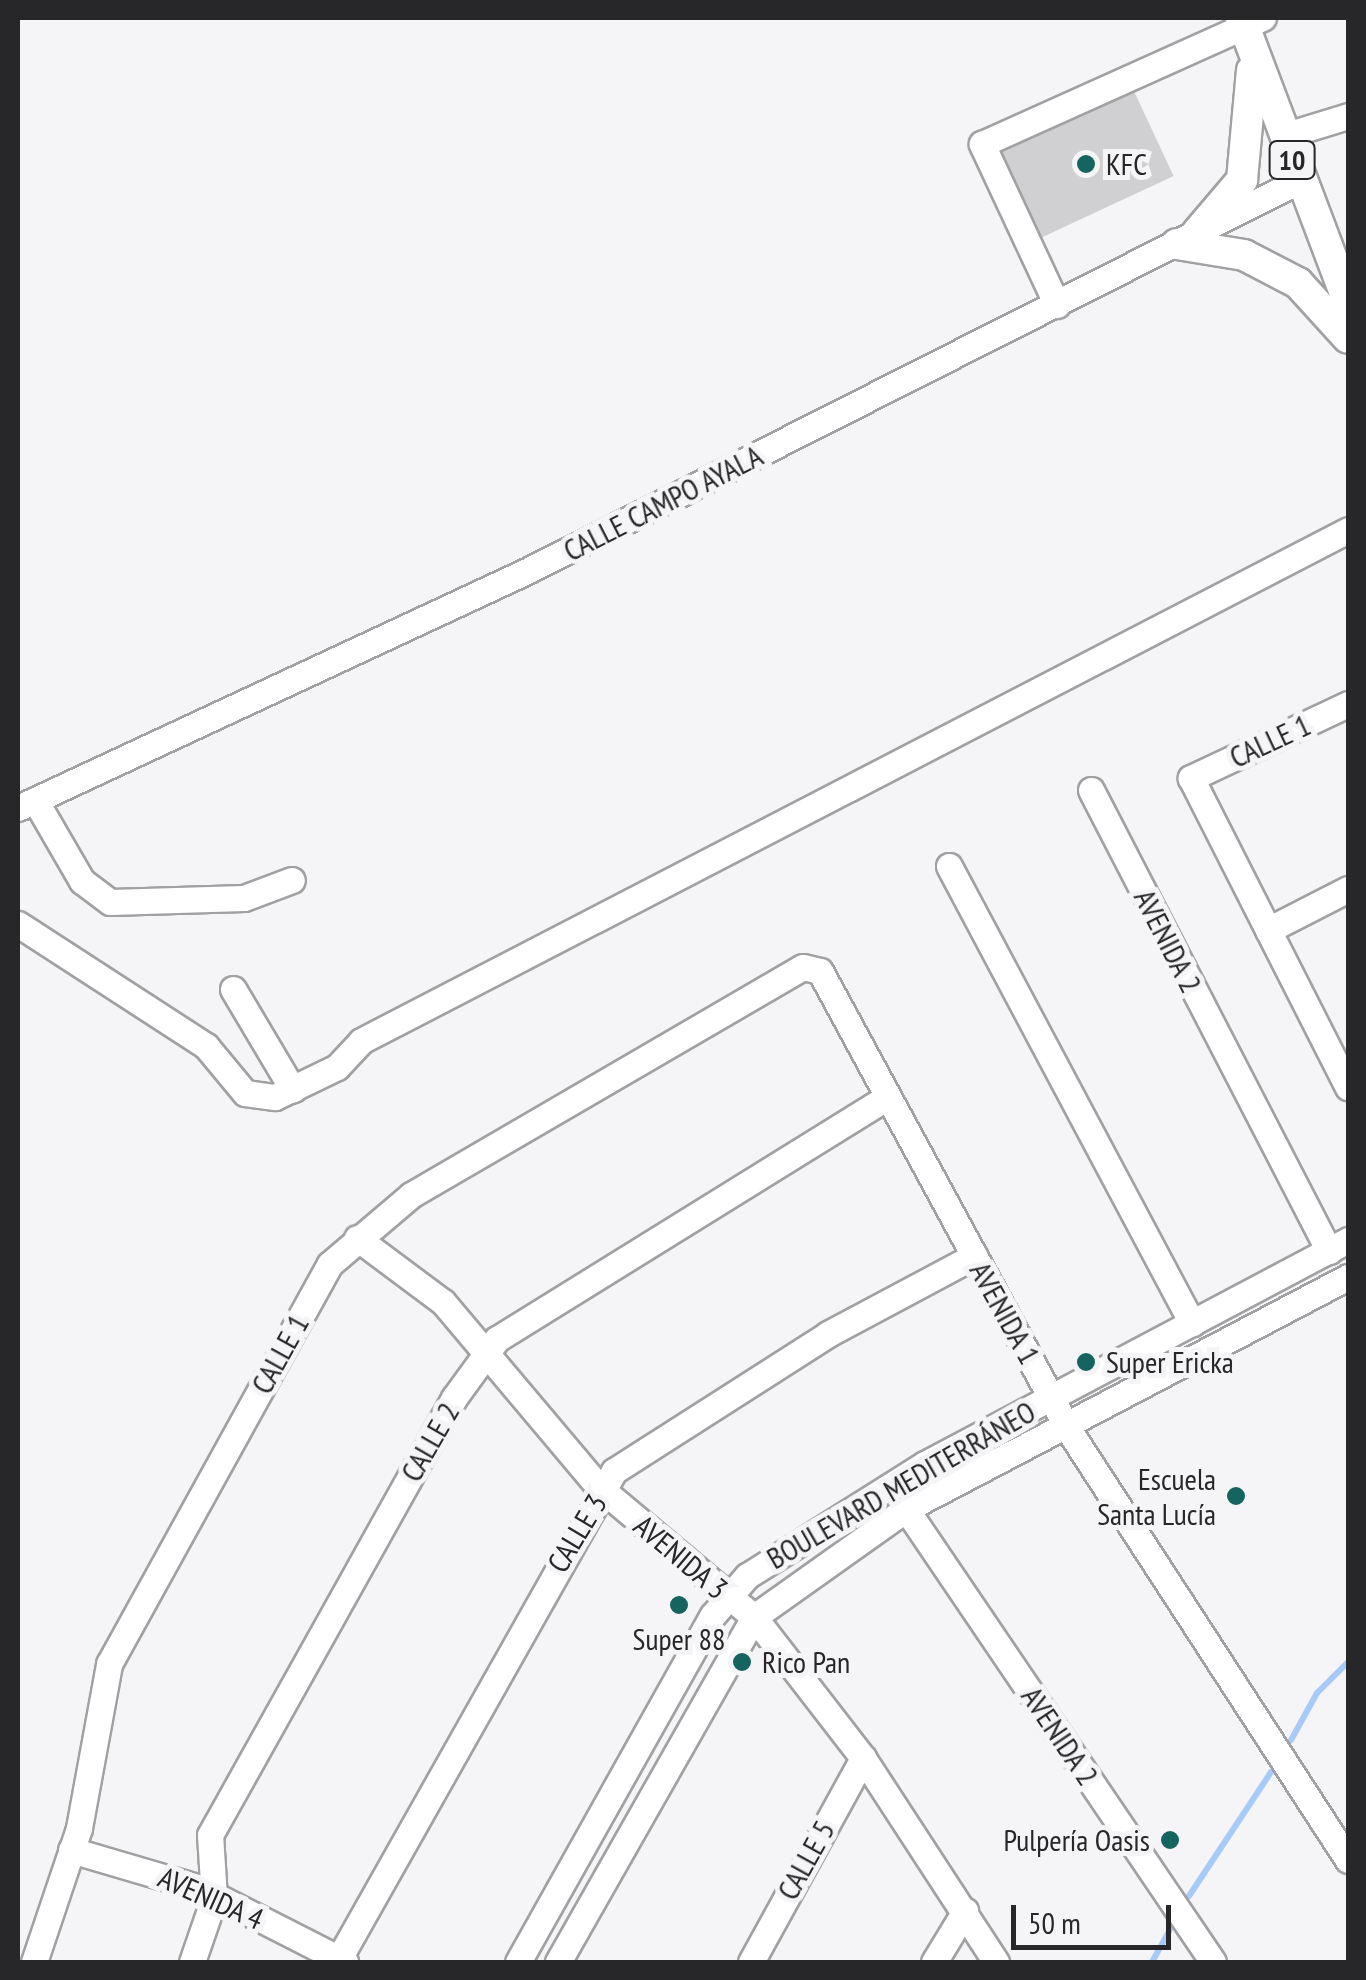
<!DOCTYPE html>
<meta charset="utf-8">
<style>
body{margin:0}
#map{position:relative;width:1366px;height:1980px;overflow:hidden;background:#f5f4f7;font-family:"PT Sans Narrow",sans-serif}
div>[style]{position:absolute}
[style*='--x']{left:calc(var(--x)*1px);top:calc(var(--y)*1px);width:calc(var(--w)*1px);rotate:calc(var(--a)*1deg)}
.stream>*{height:6px;margin:-3px;padding:0 3px;transform-origin:3px;border-radius:3px;background:#a7caf9}
.building>*{inset:0;background:#d0d0d3;transform-origin:0 0}
.roads{filter:drop-shadow(2px 0 #a1a1a3) drop-shadow(-2px 0 #a1a1a3) drop-shadow(0 2px #a1a1a3) drop-shadow(0 -2px #a1a1a3)}
.minor>*{height:25px;margin:-12.5px;padding:0 12.5px;transform-origin:12.5px;border-radius:12.5px;background:#fff}
.major>*{height:30px;margin:-15px;padding:0 15px;transform-origin:15px;border-radius:15px;background:#fff}
.dots>*{width:28px;height:28px;translate:-50% -50%;box-sizing:border-box;border:5px solid #f5f4f7;border-radius:50%}
span{translate:-50% -50%;white-space:nowrap;text-align:center;line-height:1.15;-webkit-text-stroke:10px #f5f4f7;paint-order:stroke}
.shield-label span{padding:2px 8px;background:#f5f4f7;border:2px solid;border-radius:8px;-webkit-text-stroke-width:0}
.shield-label{font-size:28px;color:#272628;font-weight:700}
.poi-label{font-size:30px;color:#272628}
.left{translate:0 -50%;text-align:left}
.right{translate:-100% -50%;text-align:right}
.street-label{font-size:30px;color:#272628}
.frame{position:absolute;inset:0;border:20px solid #272628;pointer-events:none}
.scale{position:absolute;left:1011px;top:1905px;width:160px;height:45px;box-sizing:border-box;border:5px solid #272628;border-top:0;padding-left:12px;font-size:30px;line-height:35px;white-space:nowrap;color:#272628;-webkit-text-stroke:8px #f5f4f7;paint-order:stroke}
</style>
<div id="map">
<div class="stream">
<div style="--x:1291;--y:1740;--w:54;--a:-61"></div>
<div style="--x:1317;--y:1693;--w:44;--a:-45"></div>
<div style="--x:1189;--y:1896;--w:149;--a:-56.5"></div>
<div style="--x:1152;--y:1962;--w:37;--a:-61"></div>
</div>
<div class="building">
<div style="left:1133px;top:89px;width:96px;height:148px;rotate:65deg"></div>
</div>
<div class="roads">
<div class="minor">
<div style="--x:1283;--y:136;--w:68;--a:-17.1"></div>
<div style="--x:1057;--y:305;--w:178;--a:-115"></div>
<div style="--x:982;--y:144;--w:308;--a:-24.2"></div>
<div style="--x:1348;--y:704;--w:174;--a:154.8"></div>
<div style="--x:1191;--y:778;--w:347;--a:63.1"></div>
<div style="--x:1091;--y:790;--w:519;--a:62.69"></div>
<div style="--x:35;--y:800;--w:94;--a:59.9"></div>
<div style="--x:82;--y:881;--w:35;--a:37"></div>
<div style="--x:110;--y:902;--w:134;--a:-1.7"></div>
<div style="--x:244;--y:898;--w:51;--a:-20.6"></div>
<div style="--x:18;--y:808;--w:561;--a:-24.97"></div>
<div style="--x:527;--y:571;--w:866;--a:-26.83"></div>
<div style="--x:949;--y:866;--w:518;--a:62"></div>
<div style="--x:18;--y:924;--w:224;--a:33"></div>
<div style="--x:206;--y:1046;--w:61;--a:50.3"></div>
<div style="--x:245;--y:1093;--w:30;--a:8"></div>
<div style="--x:275;--y:1097;--w:69;--a:-25.8"></div>
<div style="--x:337;--y:1067;--w:35;--a:-47"></div>
<div style="--x:361;--y:1041;--w:1111;--a:-27.37"></div>
<div style="--x:1268;--y:930;--w:90;--a:-27.1"></div>
<div style="--x:233;--y:989;--w:117;--a:59.3"></div>
<div style="--x:357;--y:1238;--w:107;--a:36.7"></div>
<div style="--x:443;--y:1302;--w:242;--a:49.9"></div>
<div style="--x:599;--y:1487;--w:202;--a:40"></div>
<div style="--x:754;--y:1617;--w:178;--a:52.3"></div>
<div style="--x:863;--y:1758;--w:244;--a:56.9"></div>
<div style="--x:906;--y:1509;--w:547;--a:55.87"></div>
<div style="--x:71;--y:1850;--w:134;--a:16.4"></div>
<div style="--x:200;--y:1888;--w:163;--a:27"></div>
<div style="--x:34;--y:1962;--w:141;--a:-71.4"></div>
<div style="--x:79;--y:1828;--w:167;--a:-79.6"></div>
<div style="--x:109;--y:1664;--w:457;--a:-61.1"></div>
<div style="--x:330;--y:1264;--w:106;--a:-40.4"></div>
<div style="--x:411;--y:1195;--w:453;--a:-30.2"></div>
<div style="--x:803;--y:967;--w:17;--a:13"></div>
<div style="--x:820;--y:971;--w:521;--a:61.57"></div>
<div style="--x:1068;--y:1429;--w:514;--a:56.99"></div>
<div style="--x:192;--y:1962;--w:68;--a:-71"></div>
<div style="--x:214;--y:1898;--w:63;--a:-93.6"></div>
<div style="--x:210;--y:1835;--w:501;--a:-60.82"></div>
<div style="--x:454;--y:1398;--w:73;--a:-53.9"></div>
<div style="--x:497;--y:1339;--w:459;--a:-31.8"></div>
<div style="--x:337;--y:1962;--w:564;--a:-60.57"></div>
<div style="--x:614;--y:1471;--w:254;--a:-32.6"></div>
<div style="--x:828;--y:1334;--w:166;--a:-28.1"></div>
<div style="--x:518;--y:1962;--w:398;--a:-60.7"></div>
<div style="--x:713;--y:1615;--w:52;--a:-48.9"></div>
<div style="--x:747;--y:1576;--w:210;--a:-32.2"></div>
<div style="--x:925;--y:1464;--w:479;--a:-27.9"></div>
<div style="--x:558;--y:1962;--w:397;--a:-60.4"></div>
<div style="--x:754;--y:1617;--w:186;--a:-35.4"></div>
<div style="--x:906;--y:1509;--w:499;--a:-27.7"></div>
<div style="--x:751;--y:1962;--w:233;--a:-61.2"></div>
<div style="--x:934;--y:1962;--w:60;--a:-58.7"></div>
</div>
<div class="major">
<div style="--x:1241;--y:18;--w:303;--a:69.3"></div>
<div style="--x:1197;--y:233;--w:70;--a:-49.7"></div>
<div style="--x:1242;--y:180;--w:110;--a:-84.8"></div>
<div style="--x:1177;--y:244;--w:68;--a:9.3"></div>
<div style="--x:1244;--y:255;--w:61;--a:27.4"></div>
<div style="--x:1298;--y:283;--w:74;--a:47.7"></div>
</div>
</div>
<div class="dots">
<div style="left:1086px;top:164px;background:#16645f"></div>
<div style="left:1086px;top:1362px;background:#16645f"></div>
<div style="left:1236px;top:1496px;background:#16645f"></div>
<div style="left:679px;top:1605px;background:#16645f"></div>
<div style="left:742px;top:1662px;background:#16645f"></div>
<div style="left:1170px;top:1840px;background:#16645f"></div>
</div>
<div class="shield-label">
<span style="left:1292px;top:160px">10</span>
</div>
<div class="poi-label">
<span class="left" style="left:1106px;top:164px">KFC</span>
<span class="left" style="left:1106px;top:1362px">Super Ericka</span>
<span class="right" style="left:1216px;top:1496px">Escuela<br>Santa Lucía</span>
<span style="left:679px;top:1639px">Super 88</span>
<span class="left" style="left:762px;top:1662px">Rico Pan</span>
<span class="right" style="left:1150px;top:1840px">Pulpería Oasis</span>
</div>
<div class="street-label">
<span style="left:663px;top:503px;rotate:-27deg">CALLE CAMPO AYALA</span>
<span style="left:1270px;top:741px;rotate:-25deg">CALLE 1</span>
<span style="left:1168px;top:941px;rotate:63deg">AVENIDA 2</span>
<span style="left:1005px;top:1313px;rotate:61deg">AVENIDA 1</span>
<span style="left:280px;top:1354px;rotate:-61deg">CALLE 1</span>
<span style="left:430px;top:1442px;rotate:-60deg">CALLE 2</span>
<span style="left:901px;top:1485px;rotate:-30deg">BOULEVARD MEDITERRÁNEO</span>
<span style="left:577px;top:1533px;rotate:-59deg">CALLE 3</span>
<span style="left:681px;top:1557px;rotate:40deg">AVENIDA 3</span>
<span style="left:1060px;top:1736px;rotate:56deg">AVENIDA 2</span>
<span style="left:806px;top:1860px;rotate:-61deg">CALLE 5</span>
<span style="left:211px;top:1898px;rotate:24deg">AVENIDA 4</span>
</div>
<div class="frame"></div>
<div class="scale">50 m</div>
</div>
